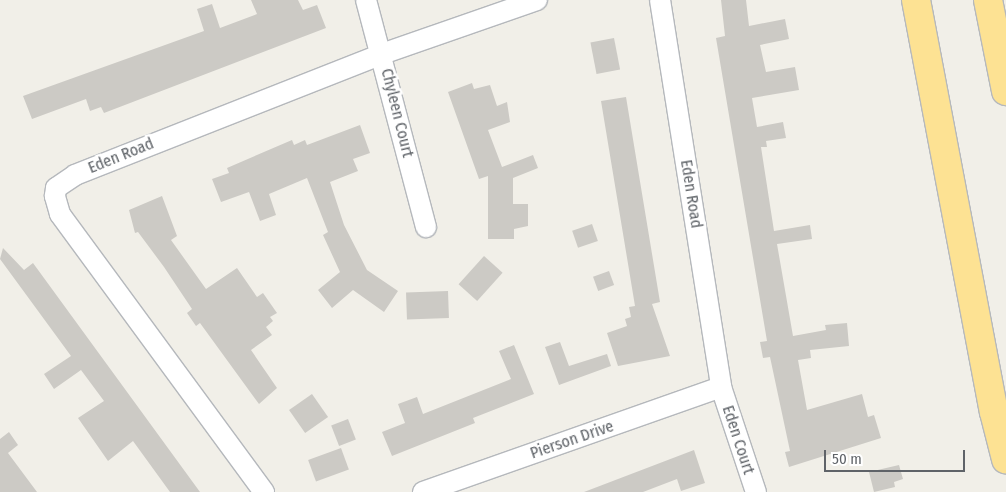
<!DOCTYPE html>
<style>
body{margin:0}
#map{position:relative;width:1006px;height:492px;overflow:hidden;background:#f1efe8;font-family:"Fira Sans Condensed",sans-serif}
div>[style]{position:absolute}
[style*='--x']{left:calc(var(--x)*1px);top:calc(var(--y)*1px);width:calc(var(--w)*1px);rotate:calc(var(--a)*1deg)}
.building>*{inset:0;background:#cccac5;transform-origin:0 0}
.roads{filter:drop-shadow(1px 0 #b5b8bc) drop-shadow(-1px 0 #b5b8bc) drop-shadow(0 1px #b5b8bc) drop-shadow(0 -1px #b5b8bc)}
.minor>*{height:20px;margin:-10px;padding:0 10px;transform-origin:10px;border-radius:10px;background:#fff}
.motorway>*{height:28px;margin:-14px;padding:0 14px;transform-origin:14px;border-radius:14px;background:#fde293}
span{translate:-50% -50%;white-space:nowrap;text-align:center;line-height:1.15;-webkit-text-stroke:5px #fff;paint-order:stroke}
.street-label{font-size:16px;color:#5f6368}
.scale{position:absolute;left:824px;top:450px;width:141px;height:22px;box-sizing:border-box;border:2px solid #5f6368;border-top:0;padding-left:6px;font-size:15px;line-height:18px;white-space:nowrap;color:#5f6368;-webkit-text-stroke:4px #fff;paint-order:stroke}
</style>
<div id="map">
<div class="building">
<div style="clip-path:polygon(251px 0,298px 0,303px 10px,317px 5px,326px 28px,104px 113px,101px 107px,90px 111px,86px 99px,32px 119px,23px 96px,204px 31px,197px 9px,212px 4px,220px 28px,257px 14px)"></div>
<div style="clip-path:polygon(721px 0,746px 0,749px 26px,785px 19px,789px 39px,760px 45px,766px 72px,795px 67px,799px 90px,752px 98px,757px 127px,783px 122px,786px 138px,766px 141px,767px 147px,761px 147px,774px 231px,810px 225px,812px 239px,777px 244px,793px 336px,826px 330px,825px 325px,847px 323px,849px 346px,810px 350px,811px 358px,798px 360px,807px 410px,862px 394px,868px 417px,874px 415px,881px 438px,789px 467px,785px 452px,790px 451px,770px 357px,763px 358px,760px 342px,767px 341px,716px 38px,725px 36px)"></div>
<div style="left:614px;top:38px;width:32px;height:24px;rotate:79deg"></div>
<div style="clip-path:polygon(472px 83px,474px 89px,490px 85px,497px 106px,507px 102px,510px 122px,488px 130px,502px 167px,533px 155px,538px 168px,513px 178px,513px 204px,528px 204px,528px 226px,514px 229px,514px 239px,488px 239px,488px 176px,479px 179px,448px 92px)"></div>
<div style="clip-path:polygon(626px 97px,660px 302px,652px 304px,670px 356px,618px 366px,607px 333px,627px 326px,625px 319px,631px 317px,629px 307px,635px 306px,601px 101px)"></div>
<div style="clip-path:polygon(360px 125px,370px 153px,353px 159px,358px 171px,330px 182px,344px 225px,367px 270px,398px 291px,384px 312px,353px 290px,332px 308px,318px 290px,340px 272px,323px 235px,328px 232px,307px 178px,269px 194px,276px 215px,260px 221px,249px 192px,221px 202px,212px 179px,229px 173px,227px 168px,292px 140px,294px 145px,305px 140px,307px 145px)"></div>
<div style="clip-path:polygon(162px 196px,177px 236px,171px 240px,206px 289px,237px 268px,257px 297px,263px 293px,277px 313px,270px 317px,273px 321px,266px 327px,272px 335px,251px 350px,277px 388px,259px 404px,200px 323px,196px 326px,187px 313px,192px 309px,164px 267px,138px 232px,135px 233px,129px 210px)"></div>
<div style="left:592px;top:224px;width:18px;height:21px;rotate:71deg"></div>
<div style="clip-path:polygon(3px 248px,24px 270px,33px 263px,200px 492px,170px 492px,133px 441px,108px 461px,78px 418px,104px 401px,81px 370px,54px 389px,44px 374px,71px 356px,0 259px)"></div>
<div style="left:484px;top:256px;width:25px;height:38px;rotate:42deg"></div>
<div style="left:609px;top:271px;width:15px;height:17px;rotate:70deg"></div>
<div style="left:448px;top:291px;width:27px;height:42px;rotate:88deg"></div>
<div style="clip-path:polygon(560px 342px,569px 366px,607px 354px,611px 366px,559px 385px,545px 347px)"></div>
<div style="clip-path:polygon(514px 345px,534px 394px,473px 418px,475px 423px,392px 456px,382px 432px,405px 423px,398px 404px,417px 397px,423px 414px,511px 379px,499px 351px)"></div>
<div style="left:312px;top:394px;width:28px;height:28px;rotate:55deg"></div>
<div style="left:348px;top:419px;width:22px;height:18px;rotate:69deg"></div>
<div style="clip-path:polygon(9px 432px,18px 445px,8px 453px,37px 492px,0 492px,0 439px)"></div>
<div style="left:341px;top:448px;width:23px;height:35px;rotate:70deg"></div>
<div style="clip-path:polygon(694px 450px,705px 483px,681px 491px,677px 479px,643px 492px,584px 492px)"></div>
<div style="clip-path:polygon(899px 465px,903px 479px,894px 482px,895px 487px,874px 492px,869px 472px)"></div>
</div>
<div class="roads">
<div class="minor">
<div style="--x:366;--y:0;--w:235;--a:75.2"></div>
<div style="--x:660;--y:0;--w:392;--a:81"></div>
<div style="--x:721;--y:387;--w:111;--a:71.6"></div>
<div style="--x:264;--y:492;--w:345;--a:-126.3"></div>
<div style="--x:60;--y:214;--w:19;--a:-106"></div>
<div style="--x:55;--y:196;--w:8;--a:-83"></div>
<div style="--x:56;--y:188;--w:23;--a:-34"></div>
<div style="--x:75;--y:175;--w:330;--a:-21.5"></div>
<div style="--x:382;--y:54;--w:164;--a:-19.2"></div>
<div style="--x:423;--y:492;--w:316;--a:-19.4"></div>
</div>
<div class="motorway">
<div style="--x:916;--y:0;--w:419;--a:79.3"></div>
<div style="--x:994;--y:412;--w:49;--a:75.7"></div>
<div style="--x:988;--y:0;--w:93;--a:78.8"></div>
</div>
</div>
<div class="street-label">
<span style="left:397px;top:113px;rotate:76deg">Chyleen Court</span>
<span style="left:121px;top:156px;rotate:-22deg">Eden Road</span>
<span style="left:691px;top:194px;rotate:81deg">Eden Road</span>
<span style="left:572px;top:440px;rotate:-19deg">Pierson Drive</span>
<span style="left:738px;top:440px;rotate:72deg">Eden Court</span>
</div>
<div class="scale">50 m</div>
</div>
